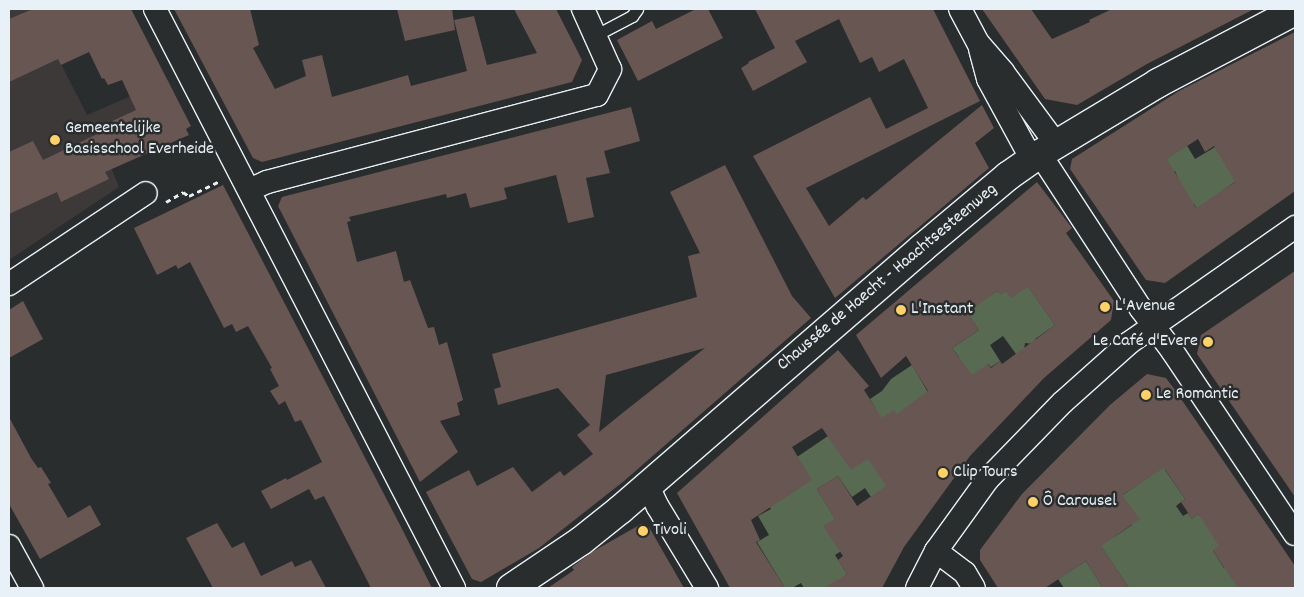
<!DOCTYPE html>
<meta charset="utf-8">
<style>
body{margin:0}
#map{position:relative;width:1304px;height:597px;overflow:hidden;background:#2a2d2e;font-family:Dekko,sans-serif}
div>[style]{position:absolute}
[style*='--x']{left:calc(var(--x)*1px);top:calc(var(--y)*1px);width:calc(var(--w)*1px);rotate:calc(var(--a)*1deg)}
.built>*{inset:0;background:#3d3939}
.green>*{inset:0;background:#596a53}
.building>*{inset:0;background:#685653}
.path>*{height:3px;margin-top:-1.5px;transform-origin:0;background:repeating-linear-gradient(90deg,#e8f1f8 0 5px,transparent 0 9px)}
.roads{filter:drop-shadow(1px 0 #e8f1f8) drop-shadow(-1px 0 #e8f1f8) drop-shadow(0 1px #e8f1f8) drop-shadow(0 -1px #e8f1f8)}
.lane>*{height:11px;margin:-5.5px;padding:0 5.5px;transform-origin:5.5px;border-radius:5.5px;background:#2a2d2e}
.street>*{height:22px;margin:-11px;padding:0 11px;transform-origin:11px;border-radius:11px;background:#2a2d2e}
.secondary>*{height:28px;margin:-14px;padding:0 14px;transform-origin:14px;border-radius:14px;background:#2a2d2e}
.dots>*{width:14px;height:14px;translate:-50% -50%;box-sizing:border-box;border:2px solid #2a2d2e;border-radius:50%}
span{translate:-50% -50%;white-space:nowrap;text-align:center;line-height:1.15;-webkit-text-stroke:5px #2a2d2e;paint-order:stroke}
.poi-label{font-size:18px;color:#e8f1f8}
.left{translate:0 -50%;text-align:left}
.right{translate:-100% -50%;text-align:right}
.street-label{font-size:18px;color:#e8f1f8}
.frame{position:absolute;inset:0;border:10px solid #e8f1f8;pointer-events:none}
</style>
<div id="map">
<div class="built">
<div style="clip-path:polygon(9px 9px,33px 9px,87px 115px,168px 80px,175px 94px,95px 128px,119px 187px,9px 260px)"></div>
</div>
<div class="green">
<div style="clip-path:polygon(1186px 144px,1195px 159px,1215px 147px,1236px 181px,1222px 191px,1200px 214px,1194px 204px,1161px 189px,1178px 178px,1175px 171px,1157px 182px,1124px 181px)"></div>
<div style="clip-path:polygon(1015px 268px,1055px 325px,1035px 339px,1037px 342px,1034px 344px,1025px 343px,1023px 356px,1019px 358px,1003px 336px,990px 345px,1000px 361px,991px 367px,988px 364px,886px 485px,895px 499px,879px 509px,865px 488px,852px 497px,838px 476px,817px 489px,851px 545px,835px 555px,847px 574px,830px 588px,804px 588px,801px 583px,792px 588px,785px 588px,757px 542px,769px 535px,758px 516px,771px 509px,764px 497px,797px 457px,828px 436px,851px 469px,876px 409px,870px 399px,882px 391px,891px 379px,912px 365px,929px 394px,959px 357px,952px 348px,979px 330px,966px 312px,997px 291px,1001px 294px,1004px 292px)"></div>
<div style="clip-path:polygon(1138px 460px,1170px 467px,1165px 470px,1185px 499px,1176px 506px,1183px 516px,1188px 513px,1192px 519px,1198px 514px,1224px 543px,1213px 551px,1224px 568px,1263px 575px,1243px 588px,1129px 588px,1082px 518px,1095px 509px,1114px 537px,1132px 525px,1115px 500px,1149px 477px)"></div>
<div style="clip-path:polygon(1086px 561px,1103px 588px,1064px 588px,1058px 579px)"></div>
</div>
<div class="building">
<div style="clip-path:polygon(33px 9px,131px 9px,191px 126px,186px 129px,189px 135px,105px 172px,109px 179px,61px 202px,57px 192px,9px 214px,9px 152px,33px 141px,43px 160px,114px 126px,112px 121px,136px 110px,122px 80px,108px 85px,104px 78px,102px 79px,89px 52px,61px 65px,58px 59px,9px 82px,9px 19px)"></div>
<div style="clip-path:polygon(174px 9px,250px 9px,259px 45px,253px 48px,275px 89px,306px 76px,302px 60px,322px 55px,332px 97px,408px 75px,411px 86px,467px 71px,454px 20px,474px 16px,487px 65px,537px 53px,514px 9px,556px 9px,582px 60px,572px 82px,262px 162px,253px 158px)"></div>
<div style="clip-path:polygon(397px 9px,452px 9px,455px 30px,405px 41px)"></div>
<div style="clip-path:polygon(696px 9px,708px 9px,723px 38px,638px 81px,617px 40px,652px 21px,656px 29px)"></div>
<div style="clip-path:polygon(755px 9px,933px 9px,980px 101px,806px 188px,829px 226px,863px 197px,866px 200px,982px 105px,994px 128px,975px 143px,989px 168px,835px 298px,753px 156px,870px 97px,886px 129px,928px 108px,904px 59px,879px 72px,872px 57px,860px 63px,839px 19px,795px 41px,807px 62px,753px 91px,741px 68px,749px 63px,748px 62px,775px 48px)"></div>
<div style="clip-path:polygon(982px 9px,1031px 9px,1052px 39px,1090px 22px,1089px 20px,1112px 9px,1254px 9px,1147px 64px,1077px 105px,1045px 99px)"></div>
<div style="clip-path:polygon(evenodd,1295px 32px,1295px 191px,1165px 283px,1146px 280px,1070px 169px,1072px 159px,1179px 91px,1295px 32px,1198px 139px,1205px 152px,1214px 146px,1235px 182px,1196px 208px,1167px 159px,1198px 139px)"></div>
<div style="clip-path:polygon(631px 107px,640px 141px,604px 151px,610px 173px,586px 178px,594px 217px,568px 223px,556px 175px,504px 188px,507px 199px,470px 208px,466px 193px,447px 198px,446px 194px,349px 217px,351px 221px,347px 222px,357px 262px,396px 251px,404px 282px,410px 280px,428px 328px,434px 327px,439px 345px,447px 342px,463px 400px,457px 403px,460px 415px,440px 421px,458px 452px,420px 482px,278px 206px,282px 197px)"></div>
<div style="clip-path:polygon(evenodd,725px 165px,792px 296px,811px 318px,624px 481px,539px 548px,481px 582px,472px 579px,426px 492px,469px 470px,477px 486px,513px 467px,532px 492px,560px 471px,564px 476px,593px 454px,577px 435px,590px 425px,558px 388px,498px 405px,494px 389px,501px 387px,492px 354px,697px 297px,688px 256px,700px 253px,670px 192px,725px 165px,705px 348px,625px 411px,599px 432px,606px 375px,705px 348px)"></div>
<div style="clip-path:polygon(evenodd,1037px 182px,1072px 228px,1066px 233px,1114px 301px,1111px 320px,1044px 378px,970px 456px,904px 547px,882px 588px,824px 588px,847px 574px,838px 560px,843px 556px,823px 526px,835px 519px,817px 489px,838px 476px,857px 506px,886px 486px,868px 459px,851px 470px,822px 428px,792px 447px,812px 480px,751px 520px,760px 540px,756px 542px,785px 588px,730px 588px,677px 493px,838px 350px,869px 386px,864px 390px,882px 418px,894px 410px,897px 414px,928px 391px,906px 356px,881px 378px,856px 335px,1037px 182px,1028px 287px,1055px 325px,1002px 364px,1000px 361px,991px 368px,988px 364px,972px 375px,952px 348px,979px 330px,967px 313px,997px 291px,1001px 295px,1005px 291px,1011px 298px,1028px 287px)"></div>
<div style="clip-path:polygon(223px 185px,399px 523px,432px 588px,371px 588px,324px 496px,315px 500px,309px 489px,271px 509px,261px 491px,286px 478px,287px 480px,322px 462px,301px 420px,295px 422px,285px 401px,279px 405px,270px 391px,279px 386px,270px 369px,272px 368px,248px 326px,236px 332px,232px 324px,224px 328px,190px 262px,178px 269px,176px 265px,157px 275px,134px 228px)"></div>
<div style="clip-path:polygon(1295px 271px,1295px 497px,1197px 354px,1201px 335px)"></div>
<div style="clip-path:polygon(23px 301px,43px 339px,9px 358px,9px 310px)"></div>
<div style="clip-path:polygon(1147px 374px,1166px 378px,1175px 390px,1295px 566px,1295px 588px,1238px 588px,1213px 551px,1219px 546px,1198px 514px,1192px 519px,1181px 502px,1185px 499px,1164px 468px,1122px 495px,1140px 519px,1101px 546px,1129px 588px,1103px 588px,1086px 561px,1045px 588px,998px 588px,980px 560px,980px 550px,1022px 494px,1110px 405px)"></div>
<div style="clip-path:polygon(9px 417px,31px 458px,38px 468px,41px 467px,51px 483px,48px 484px,68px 518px,90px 505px,101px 525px,40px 559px,9px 504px)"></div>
<div style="clip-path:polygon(217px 523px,232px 548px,244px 542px,261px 576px,292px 561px,295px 567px,311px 560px,326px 588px,213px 588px,186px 538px)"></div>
<div style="clip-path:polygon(641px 524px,649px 527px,684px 588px,548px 588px,574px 570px,572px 567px,592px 552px)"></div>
</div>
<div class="path">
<div style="--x:166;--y:202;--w:20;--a:-30"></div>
<div style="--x:183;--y:192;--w:7;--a:34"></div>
<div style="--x:189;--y:196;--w:34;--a:-26"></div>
</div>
<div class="roads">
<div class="lane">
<div style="--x:596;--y:35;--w:41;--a:-27.8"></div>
<div style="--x:632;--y:16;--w:9;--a:-54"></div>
</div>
<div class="street">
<div style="--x:155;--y:9;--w:652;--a:62.69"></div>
<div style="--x:960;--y:9;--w:40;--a:62"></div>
<div style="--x:979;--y:44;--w:37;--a:49"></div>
<div style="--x:1003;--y:72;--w:89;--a:53.6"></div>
<div style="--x:980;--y:49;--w:31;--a:75"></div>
<div style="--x:988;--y:79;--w:92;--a:61.5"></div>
<div style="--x:1040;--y:154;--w:185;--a:56.9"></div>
<div style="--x:1141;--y:309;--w:54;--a:53.3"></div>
<div style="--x:1173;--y:352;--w:219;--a:56.2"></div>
<div style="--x:249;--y:190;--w:20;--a:-24"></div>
<div style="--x:267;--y:182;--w:341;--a:-14.8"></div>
<div style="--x:597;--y:95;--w:29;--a:-63"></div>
<div style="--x:610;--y:69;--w:66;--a:-114.2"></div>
<div style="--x:9;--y:284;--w:164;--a:-33.6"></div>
<div style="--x:648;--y:486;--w:23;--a:65"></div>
<div style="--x:658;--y:507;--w:95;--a:58.8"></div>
<div style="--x:9;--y:546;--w:48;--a:61.3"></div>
<div style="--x:936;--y:551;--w:36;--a:37"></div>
<div style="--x:965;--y:573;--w:17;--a:59"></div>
<div style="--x:917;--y:588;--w:42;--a:-62.8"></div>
<div style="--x:936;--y:551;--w:89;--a:-54.2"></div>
<div style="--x:988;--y:479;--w:107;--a:-45.8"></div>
<div style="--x:1063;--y:402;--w:89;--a:-41.8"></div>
<div style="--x:1129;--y:343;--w:203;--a:-34.9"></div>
</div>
<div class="secondary">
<div style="--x:511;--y:588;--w:84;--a:-33.9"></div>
<div style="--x:581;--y:541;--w:51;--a:-38.7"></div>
<div style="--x:621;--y:509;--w:397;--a:-40.9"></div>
<div style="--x:921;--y:249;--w:114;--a:-40"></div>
<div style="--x:1008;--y:176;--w:39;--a:-35"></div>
<div style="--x:1040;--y:154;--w:138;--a:-31"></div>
<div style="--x:1158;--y:83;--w:155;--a:-27.7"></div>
</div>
</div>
<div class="dots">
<div style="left:55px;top:140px;background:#ffd166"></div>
<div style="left:1105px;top:307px;background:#ffd166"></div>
<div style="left:901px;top:310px;background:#ffd166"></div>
<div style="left:1208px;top:342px;background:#ffd166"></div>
<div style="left:1146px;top:395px;background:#ffd166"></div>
<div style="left:943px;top:473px;background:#ffd166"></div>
<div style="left:1033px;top:502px;background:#ffd166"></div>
<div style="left:643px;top:531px;background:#ffd166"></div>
</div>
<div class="poi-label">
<span class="left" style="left:65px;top:140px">Gemeentelijke<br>Basisschool Everheide</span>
<span class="left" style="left:1115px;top:307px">L'Avenue</span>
<span class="left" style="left:911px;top:310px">L'Instant</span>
<span class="right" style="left:1198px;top:342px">Le Café d'Evere</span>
<span class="left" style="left:1156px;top:395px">Le Romantic</span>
<span class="left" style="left:953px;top:473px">Clip Tours</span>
<span class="left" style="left:1043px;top:502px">Ô Carousel</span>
<span class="left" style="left:653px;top:531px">Tivoli</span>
</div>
<div class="street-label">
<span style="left:888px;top:278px;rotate:-40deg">Chaussée de Haecht - Haachtsesteenweg</span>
</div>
<div class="frame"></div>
</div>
